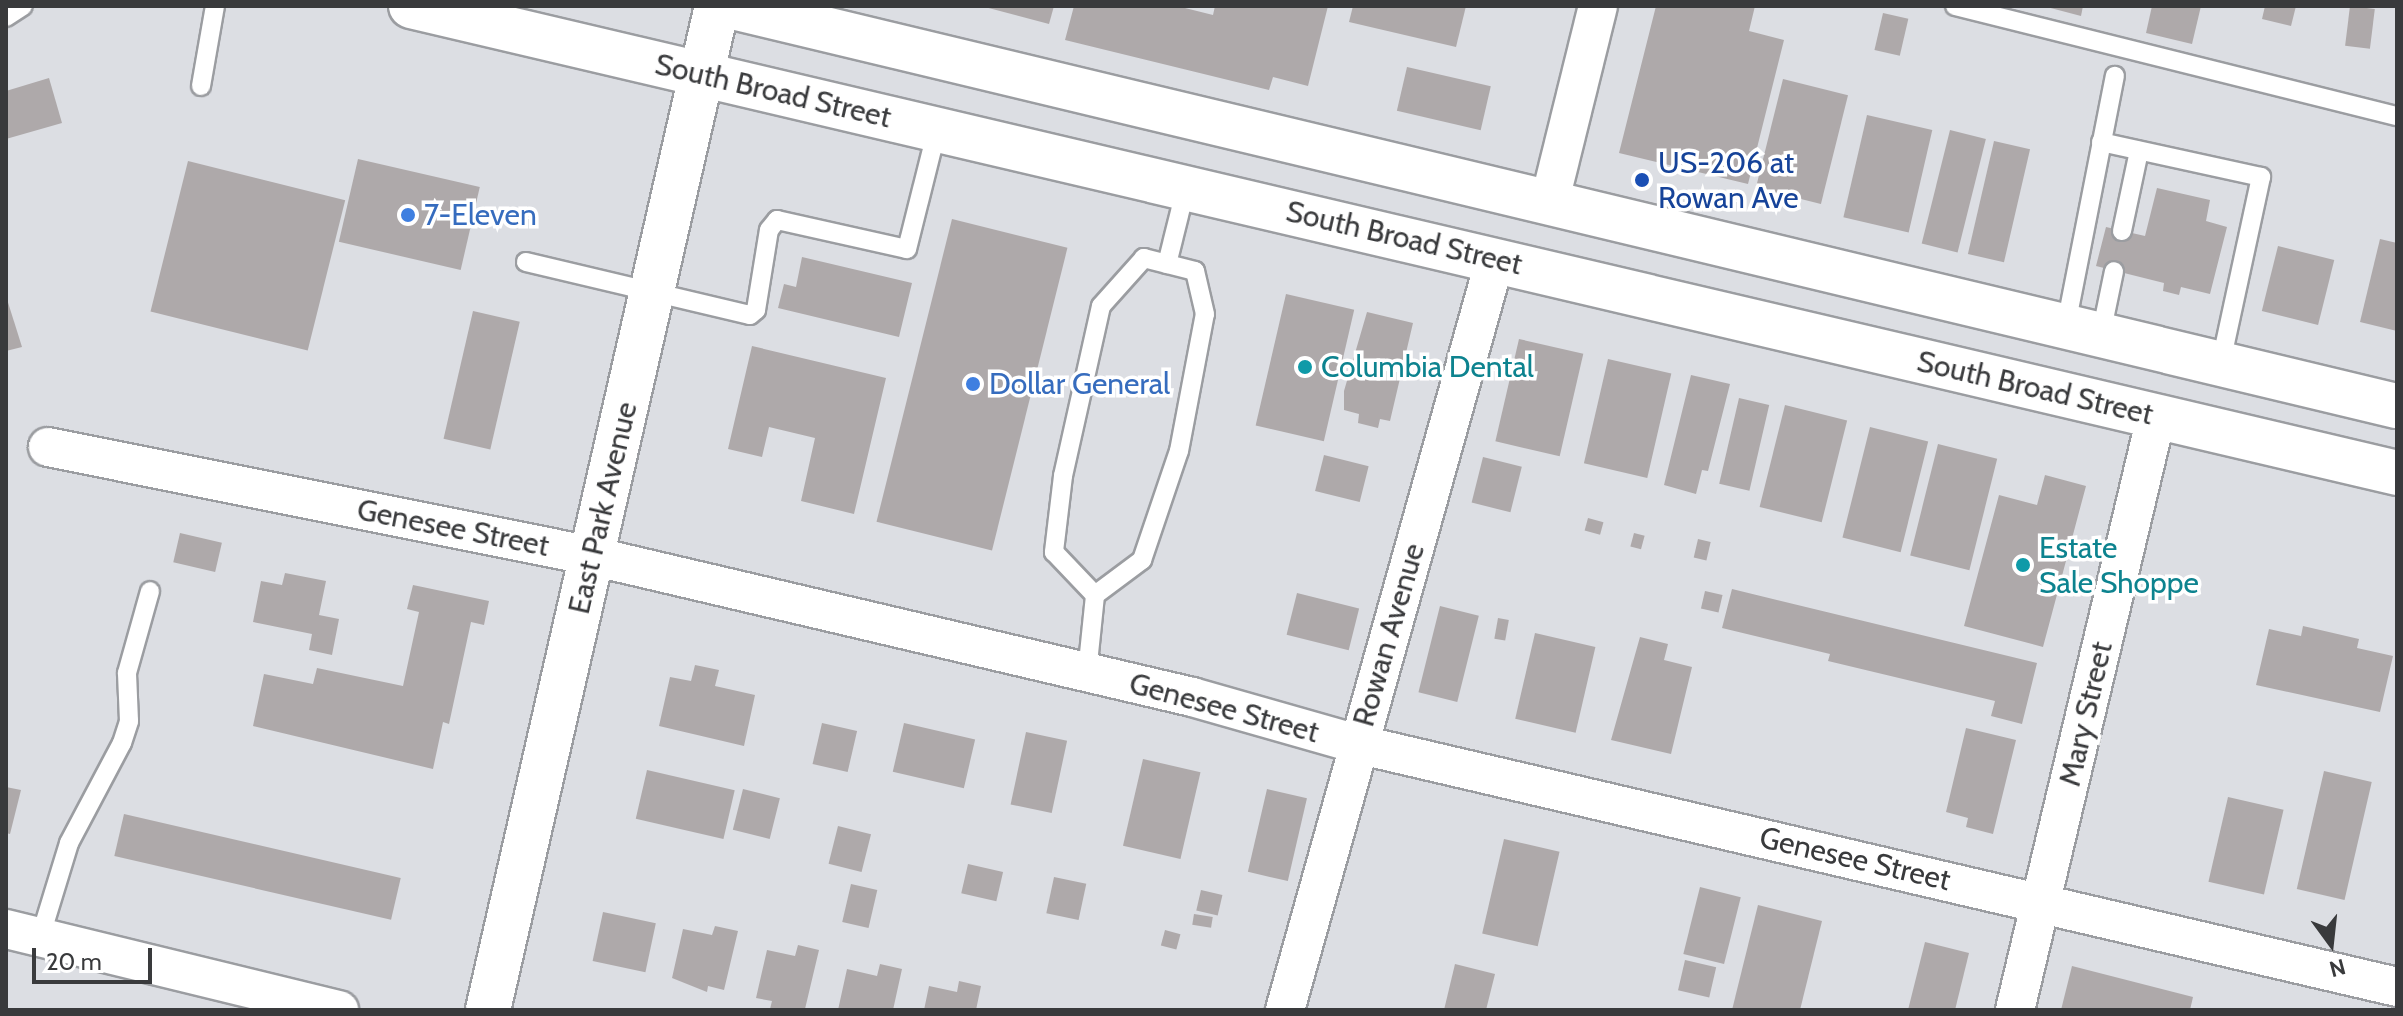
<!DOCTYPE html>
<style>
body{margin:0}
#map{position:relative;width:2403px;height:1016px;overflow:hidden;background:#dcdee3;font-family:Cabin,sans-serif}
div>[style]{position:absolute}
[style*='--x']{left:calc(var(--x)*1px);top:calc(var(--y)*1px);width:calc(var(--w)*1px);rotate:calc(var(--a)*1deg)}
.building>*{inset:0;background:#aea9aa;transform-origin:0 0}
.roads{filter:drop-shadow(2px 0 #9b9da1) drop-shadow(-2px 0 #9b9da1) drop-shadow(0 2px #9b9da1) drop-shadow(0 -2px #9b9da1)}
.service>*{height:18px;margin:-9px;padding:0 9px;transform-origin:9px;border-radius:9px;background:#fff}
.minor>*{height:38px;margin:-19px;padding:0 19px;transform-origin:19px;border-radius:19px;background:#fff}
.tertiary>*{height:44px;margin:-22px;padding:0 22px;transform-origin:22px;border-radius:22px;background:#fff}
.primary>*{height:44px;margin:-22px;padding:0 22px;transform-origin:22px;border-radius:22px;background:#fff}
.dots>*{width:22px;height:22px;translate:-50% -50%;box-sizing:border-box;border:4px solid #fff;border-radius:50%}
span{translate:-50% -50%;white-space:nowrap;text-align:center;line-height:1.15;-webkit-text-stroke:7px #fff;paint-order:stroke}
.street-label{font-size:30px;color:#393a3c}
.transit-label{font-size:30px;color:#164399}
.left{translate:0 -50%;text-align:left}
.shop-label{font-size:30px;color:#366cbe}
.culture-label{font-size:30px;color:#0d838f}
.frame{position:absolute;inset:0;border:8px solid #393a3c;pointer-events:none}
.north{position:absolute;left:2291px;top:904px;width:80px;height:80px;-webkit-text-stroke:6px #fff;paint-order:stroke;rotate:165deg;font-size:22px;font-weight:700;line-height:32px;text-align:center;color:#393a3c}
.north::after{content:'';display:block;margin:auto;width:28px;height:36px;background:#393a3c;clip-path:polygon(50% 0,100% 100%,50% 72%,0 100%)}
.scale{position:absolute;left:32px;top:948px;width:120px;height:36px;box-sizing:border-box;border:4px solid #393a3c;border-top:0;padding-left:10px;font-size:24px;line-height:28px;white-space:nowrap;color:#393a3c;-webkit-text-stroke:6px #fff;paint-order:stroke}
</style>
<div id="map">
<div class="building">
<div style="clip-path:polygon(981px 6px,1054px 6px,1049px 24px)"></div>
<div style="clip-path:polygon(1074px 6px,1177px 6px,1213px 15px,1215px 6px,1328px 6px,1308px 86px,1273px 77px,1269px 90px,1065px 40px)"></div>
<div style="clip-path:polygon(1353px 6px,1466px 6px,1456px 47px,1349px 22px)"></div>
<div style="clip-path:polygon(1656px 6px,1755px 6px,1749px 31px,1784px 40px,1748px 184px,1619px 153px)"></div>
<div style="clip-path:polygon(2043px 6px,2083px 6px,2081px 16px)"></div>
<div style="clip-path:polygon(2152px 6px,2201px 6px,2192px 44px,2146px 33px)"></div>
<div style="clip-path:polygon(2265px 6px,2296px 6px,2291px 26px,2262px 19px)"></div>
<div style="left:2350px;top:6px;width:25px;height:40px;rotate:7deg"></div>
<div style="left:1883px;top:13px;width:26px;height:38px;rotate:13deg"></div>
<div style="left:1407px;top:67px;width:86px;height:45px;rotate:13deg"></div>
<div style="clip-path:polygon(49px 78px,62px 123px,6px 139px,6px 91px)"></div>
<div style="left:1783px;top:79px;width:67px;height:112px;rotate:14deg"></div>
<div style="left:1867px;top:115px;width:67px;height:105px;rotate:13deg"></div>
<div style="left:1950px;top:130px;width:37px;height:117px;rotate:14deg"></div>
<div style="left:1994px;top:141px;width:37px;height:116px;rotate:13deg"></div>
<div style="left:358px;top:159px;width:125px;height:85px;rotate:13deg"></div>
<div style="left:188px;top:161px;width:162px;height:155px;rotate:14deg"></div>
<div style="clip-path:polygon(2157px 188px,2210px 200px,2206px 221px,2227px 227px,2210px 294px,2181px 287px,2179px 295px,2163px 291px,2164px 283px,2096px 266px,2106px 227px,2145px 236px)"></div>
<div style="left:952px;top:219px;width:119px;height:312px;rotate:14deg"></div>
<div style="clip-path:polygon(2380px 239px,2397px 243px,2397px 331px,2360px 322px)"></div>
<div style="left:2278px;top:246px;width:58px;height:67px;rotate:14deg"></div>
<div style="clip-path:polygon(802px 257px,912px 283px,899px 337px,778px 308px,784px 284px,796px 287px)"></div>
<div style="left:1286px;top:294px;width:70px;height:135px;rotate:13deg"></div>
<div style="clip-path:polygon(6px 296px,22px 347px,6px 351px)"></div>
<div style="left:473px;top:311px;width:48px;height:131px;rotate:13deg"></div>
<div style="clip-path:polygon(1367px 312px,1413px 323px,1390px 421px,1380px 419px,1378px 428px,1358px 423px,1359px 414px,1344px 410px,1344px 391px)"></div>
<div style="left:1519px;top:339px;width:66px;height:105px;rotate:13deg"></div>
<div style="clip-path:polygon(752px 346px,886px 378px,854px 514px,801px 501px,815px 438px,769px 427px,762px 457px,728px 449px)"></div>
<div style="left:1608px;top:359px;width:65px;height:107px;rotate:13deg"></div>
<div style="clip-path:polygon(1691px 375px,1730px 384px,1708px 471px,1702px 470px,1696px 494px,1664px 485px)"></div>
<div style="left:1739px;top:398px;width:31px;height:88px;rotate:13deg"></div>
<div style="left:1785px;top:405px;width:64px;height:105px;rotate:14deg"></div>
<div style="left:1870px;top:427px;width:60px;height:114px;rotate:14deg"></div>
<div style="left:1938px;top:444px;width:61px;height:115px;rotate:14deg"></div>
<div style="left:1324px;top:455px;width:46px;height:37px;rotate:14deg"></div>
<div style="left:1483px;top:457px;width:40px;height:47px;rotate:14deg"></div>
<div style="clip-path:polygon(2045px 475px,2086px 486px,2043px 647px,1964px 626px,1999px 495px,2037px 505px)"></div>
<div style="left:1588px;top:518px;width:16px;height:13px;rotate:15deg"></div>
<div style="left:180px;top:533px;width:43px;height:30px;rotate:13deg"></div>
<div style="left:1634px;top:533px;width:11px;height:14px;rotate:15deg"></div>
<div style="left:1698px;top:539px;width:13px;height:19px;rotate:13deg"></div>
<div style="clip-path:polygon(285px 573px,326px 581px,319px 615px,339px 619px,332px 655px,309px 650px,312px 634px,253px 622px,261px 581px,282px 585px)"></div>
<div style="clip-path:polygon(413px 585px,489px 601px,484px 625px,471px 622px,449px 724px,443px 722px,433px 769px,253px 726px,264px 674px,313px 684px,317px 668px,403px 686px,419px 612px,407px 609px)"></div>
<div style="clip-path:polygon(1732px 589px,2037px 663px,2022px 724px,1991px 716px,1995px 701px,1828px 661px,1830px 654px,1722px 628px)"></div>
<div style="left:1705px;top:591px;width:18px;height:18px;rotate:13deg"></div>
<div style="left:1297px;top:593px;width:64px;height:43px;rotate:14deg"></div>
<div style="left:1440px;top:606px;width:40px;height:89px;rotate:14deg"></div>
<div style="left:1498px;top:618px;width:11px;height:21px;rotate:10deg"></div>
<div style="clip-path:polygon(2303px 626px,2359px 639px,2357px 648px,2393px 656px,2380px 712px,2256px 685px,2269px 629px,2301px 636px)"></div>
<div style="left:1535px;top:633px;width:62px;height:88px;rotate:13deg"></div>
<div style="clip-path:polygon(1640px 637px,1668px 644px,1664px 660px,1692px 667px,1671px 754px,1611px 740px)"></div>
<div style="clip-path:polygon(695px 665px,719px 670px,715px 686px,755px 695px,744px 746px,659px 726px,670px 677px,691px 681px)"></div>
<div style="left:822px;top:723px;width:36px;height:42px;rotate:13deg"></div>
<div style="left:904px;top:723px;width:73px;height:50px;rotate:13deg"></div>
<div style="clip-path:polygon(1966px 728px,2016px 740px,1993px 834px,1966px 827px,1968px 818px,1946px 812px)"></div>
<div style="left:1026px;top:732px;width:42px;height:74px;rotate:12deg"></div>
<div style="left:1143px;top:759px;width:59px;height:89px;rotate:13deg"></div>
<div style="left:647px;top:770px;width:90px;height:50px;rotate:13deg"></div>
<div style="left:2324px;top:771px;width:49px;height:121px;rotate:13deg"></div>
<div style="clip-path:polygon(6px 787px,21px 790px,10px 834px,6px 833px)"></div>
<div style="left:743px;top:789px;width:38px;height:42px;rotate:14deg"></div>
<div style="left:1267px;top:789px;width:41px;height:85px;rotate:13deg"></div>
<div style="left:2228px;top:797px;width:57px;height:87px;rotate:13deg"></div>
<div style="left:124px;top:814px;width:284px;height:43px;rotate:13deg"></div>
<div style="left:838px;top:826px;width:34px;height:39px;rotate:14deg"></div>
<div style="left:1504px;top:839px;width:57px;height:97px;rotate:13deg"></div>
<div style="left:968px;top:864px;width:36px;height:30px;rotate:13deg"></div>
<div style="left:1054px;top:877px;width:33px;height:37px;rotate:12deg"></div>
<div style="left:851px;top:884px;width:27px;height:39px;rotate:13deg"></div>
<div style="left:1700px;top:887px;width:42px;height:69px;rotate:14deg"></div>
<div style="left:1201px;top:890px;width:22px;height:21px;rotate:13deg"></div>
<div style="clip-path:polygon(1758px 905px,1822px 921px,1800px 1010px,1732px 1010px)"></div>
<div style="left:603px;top:912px;width:54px;height:50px;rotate:12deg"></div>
<div style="left:1194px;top:914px;width:19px;height:11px;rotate:9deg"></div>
<div style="clip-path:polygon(715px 926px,738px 931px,724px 990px,708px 986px,707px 992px,672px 978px,683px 929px,712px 935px)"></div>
<div style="left:1165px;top:930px;width:16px;height:16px;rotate:15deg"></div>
<div style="clip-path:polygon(1925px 942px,1969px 953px,1955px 1010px,1908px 1010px)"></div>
<div style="clip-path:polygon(798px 945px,819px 950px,805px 1009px,770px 1009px,772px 1001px,756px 998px,767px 950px,795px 956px)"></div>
<div style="left:1685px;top:960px;width:32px;height:31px;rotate:13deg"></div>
<div style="clip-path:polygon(880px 964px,902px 969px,893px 1010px,838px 1010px,847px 969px,877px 976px)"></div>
<div style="clip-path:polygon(1455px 964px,1495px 974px,1486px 1010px,1444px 1010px)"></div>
<div style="clip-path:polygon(2072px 966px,2193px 997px,2190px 1010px,2061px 1010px)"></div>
<div style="clip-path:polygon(959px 981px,981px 986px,976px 1010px,924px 1010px,929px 986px,957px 992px)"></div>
</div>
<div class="roads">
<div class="service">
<div style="--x:1955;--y:6;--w:455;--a:14"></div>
<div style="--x:6;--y:17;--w:20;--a:-33"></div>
<div style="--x:201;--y:86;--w:81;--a:-80.1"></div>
<div style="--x:2101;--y:142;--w:164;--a:12.3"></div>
<div style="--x:2261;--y:177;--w:189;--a:102.2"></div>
<div style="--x:2122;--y:231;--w:82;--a:-78"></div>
<div style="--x:526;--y:262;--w:230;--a:13.3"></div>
<div style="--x:750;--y:315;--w:8;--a:-40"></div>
<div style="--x:756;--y:310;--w:81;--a:-80.8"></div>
<div style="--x:769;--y:230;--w:13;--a:-51"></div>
<div style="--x:777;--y:220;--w:133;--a:12.6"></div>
<div style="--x:907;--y:249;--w:123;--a:-75.9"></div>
<div style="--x:1167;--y:264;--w:79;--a:-76.1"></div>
<div style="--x:2066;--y:325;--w:254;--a:-78.9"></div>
<div style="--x:2101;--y:334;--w:64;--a:-78.3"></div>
<div style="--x:1087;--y:673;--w:78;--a:-84.1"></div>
<div style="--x:1095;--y:595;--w:59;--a:-36.7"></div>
<div style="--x:1142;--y:560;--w:115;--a:-71.3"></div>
<div style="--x:1179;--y:451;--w:139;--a:-79.3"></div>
<div style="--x:1205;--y:314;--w:44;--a:-103.1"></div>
<div style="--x:1195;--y:271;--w:53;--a:-165.7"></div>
<div style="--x:1144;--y:258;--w:64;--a:131.9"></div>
<div style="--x:1101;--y:306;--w:174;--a:102.6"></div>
<div style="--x:1063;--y:476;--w:77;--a:96.8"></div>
<div style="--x:1054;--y:552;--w:59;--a:46.4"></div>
<div style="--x:40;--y:938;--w:99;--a:-73"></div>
<div style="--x:69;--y:843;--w:113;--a:-62.1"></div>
<div style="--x:122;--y:743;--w:23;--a:-72"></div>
<div style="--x:129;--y:721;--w:48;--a:-92.4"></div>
<div style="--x:127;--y:673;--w:85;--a:-74.3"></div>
</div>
<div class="minor">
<div style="--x:1549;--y:204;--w:204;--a:-76.1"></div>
<div style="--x:48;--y:447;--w:555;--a:11.33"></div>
<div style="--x:592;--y:556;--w:616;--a:13.22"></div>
<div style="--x:1192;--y:697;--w:172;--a:15.9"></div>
<div style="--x:1357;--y:744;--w:1068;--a:13.15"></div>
<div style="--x:6;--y:929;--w:343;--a:13.7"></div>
<div style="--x:1285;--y:1010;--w:779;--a:-74.36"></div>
<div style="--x:2015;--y:1010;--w:610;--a:-76.62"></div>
</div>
<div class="tertiary">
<div style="--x:488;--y:1010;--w:1030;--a:-77.15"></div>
</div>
<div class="primary">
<div style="--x:411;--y:6;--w:2040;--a:13.23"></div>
<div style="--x:729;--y:6;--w:1715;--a:13.49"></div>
</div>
</div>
<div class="dots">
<div style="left:1642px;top:180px;background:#1a4fb4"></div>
<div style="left:408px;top:215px;background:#3f7fe0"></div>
<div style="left:1305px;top:367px;background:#0f9aa8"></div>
<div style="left:973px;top:384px;background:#3f7fe0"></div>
<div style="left:2023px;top:565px;background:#0f9aa8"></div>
</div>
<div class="street-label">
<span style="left:773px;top:91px;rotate:13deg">South Broad Street</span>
<span style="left:1404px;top:238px;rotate:13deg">South Broad Street</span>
<span style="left:2035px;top:388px;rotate:13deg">South Broad Street</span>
<span style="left:603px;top:508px;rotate:-77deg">East Park Avenue</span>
<span style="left:453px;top:528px;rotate:11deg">Genesee Street</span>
<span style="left:1389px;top:635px;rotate:-74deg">Rowan Avenue</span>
<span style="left:1224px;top:708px;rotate:15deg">Genesee Street</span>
<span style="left:2086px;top:714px;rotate:-77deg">Mary Street</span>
<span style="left:1855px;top:859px;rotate:13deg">Genesee Street</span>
</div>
<div class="transit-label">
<span class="left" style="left:1658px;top:180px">US-206 at<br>Rowan Ave</span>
</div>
<div class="shop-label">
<span class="left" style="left:424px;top:215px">7-Eleven</span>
<span class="left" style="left:989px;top:384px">Dollar General</span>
</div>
<div class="culture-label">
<span class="left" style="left:1321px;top:367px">Columbia Dental</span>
<span class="left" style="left:2039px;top:565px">Estate<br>Sale Shoppe</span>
</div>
<div class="frame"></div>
<div class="north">N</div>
<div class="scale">20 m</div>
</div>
